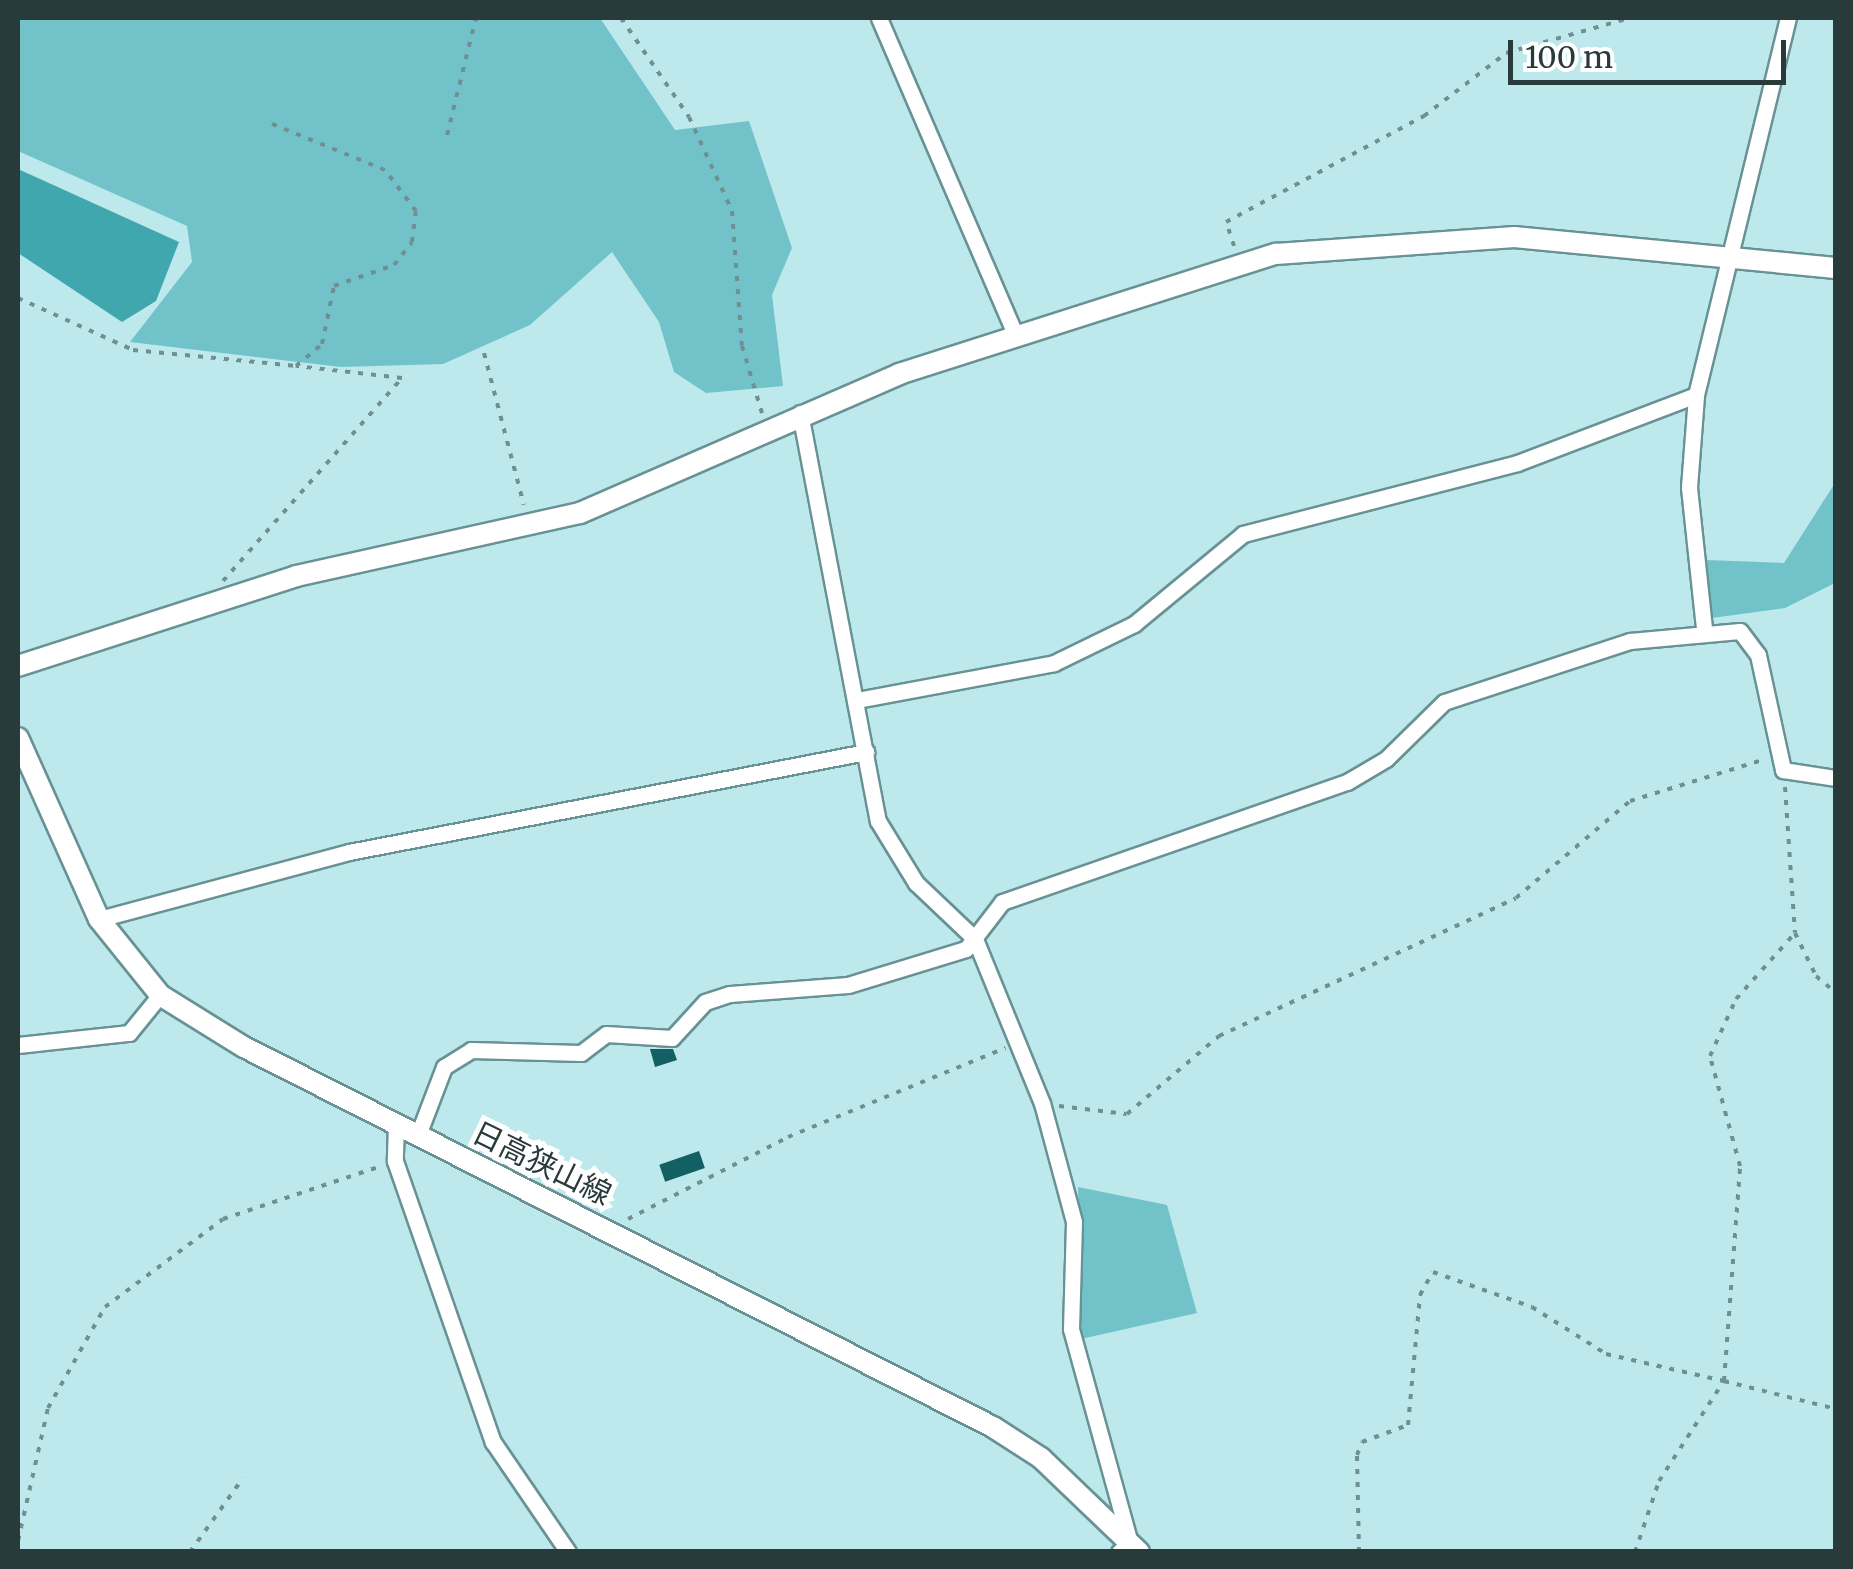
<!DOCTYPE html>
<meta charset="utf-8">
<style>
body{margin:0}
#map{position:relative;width:1853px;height:1569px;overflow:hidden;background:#bde9ec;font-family:Merriweather,"Noto Sans JP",serif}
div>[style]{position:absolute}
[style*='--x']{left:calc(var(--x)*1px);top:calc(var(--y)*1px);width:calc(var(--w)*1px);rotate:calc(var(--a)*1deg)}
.green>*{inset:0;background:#71c3c9}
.water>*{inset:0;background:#41a7ae}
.building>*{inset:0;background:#125f64;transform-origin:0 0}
.path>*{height:4px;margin-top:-2px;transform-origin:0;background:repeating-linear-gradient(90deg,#708f90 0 5px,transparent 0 13px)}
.roads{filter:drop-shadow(2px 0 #689294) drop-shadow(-2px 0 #689294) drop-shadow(0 2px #689294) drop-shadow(0 -2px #689294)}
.street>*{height:15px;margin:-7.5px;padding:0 7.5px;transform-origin:7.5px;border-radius:7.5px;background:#fff}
.secondary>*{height:20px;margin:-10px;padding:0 10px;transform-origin:10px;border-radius:10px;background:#fff}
span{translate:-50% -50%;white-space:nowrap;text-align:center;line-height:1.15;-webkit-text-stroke:10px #fff;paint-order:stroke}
.street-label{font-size:30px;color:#293a3b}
.frame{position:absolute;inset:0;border:20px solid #293a3b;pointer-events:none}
.scale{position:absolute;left:1508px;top:40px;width:278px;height:45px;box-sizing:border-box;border:5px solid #293a3b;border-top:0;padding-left:12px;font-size:30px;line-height:35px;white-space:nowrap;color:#293a3b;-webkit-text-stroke:8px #fff;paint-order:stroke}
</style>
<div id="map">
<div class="green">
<div style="clip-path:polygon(18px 18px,600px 18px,675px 130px,749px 121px,792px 248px,772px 295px,783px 386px,706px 393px,674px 372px,659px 322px,612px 252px,530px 325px,443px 364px,341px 367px,130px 342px,192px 262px,187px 226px,18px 151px)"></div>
<div style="clip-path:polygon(1835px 483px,1835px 583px,1785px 608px,1712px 618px,1706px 560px,1784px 563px)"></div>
<div style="clip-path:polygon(1078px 1187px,1167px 1205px,1197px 1313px,1081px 1339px)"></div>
</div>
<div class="water">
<div style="clip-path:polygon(18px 169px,179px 242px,156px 301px,122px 322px,18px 253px)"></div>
</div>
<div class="building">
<div style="clip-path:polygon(650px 1049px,673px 1049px,677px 1060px,655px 1067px)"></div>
<div style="left:699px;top:1151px;width:18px;height:42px;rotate:71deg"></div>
</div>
<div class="path">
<div style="--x:621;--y:18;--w:120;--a:55.5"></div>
<div style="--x:689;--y:117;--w:103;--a:65.4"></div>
<div style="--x:732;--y:211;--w:135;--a:85.8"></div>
<div style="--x:742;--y:346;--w:70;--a:73.4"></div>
<div style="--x:447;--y:135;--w:121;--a:-76.1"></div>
<div style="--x:1234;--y:246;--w:25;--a:-108"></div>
<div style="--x:1226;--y:222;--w:225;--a:-28.2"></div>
<div style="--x:1424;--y:116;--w:103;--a:-37.5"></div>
<div style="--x:1506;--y:53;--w:129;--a:-15.8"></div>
<div style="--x:18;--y:298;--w:126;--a:24.3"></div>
<div style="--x:133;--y:350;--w:164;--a:5.6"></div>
<div style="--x:296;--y:366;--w:34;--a:-40"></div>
<div style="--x:322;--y:344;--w:59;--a:-78.3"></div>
<div style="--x:334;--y:286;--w:64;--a:-19.3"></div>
<div style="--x:394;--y:265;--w:29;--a:-52"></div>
<div style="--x:412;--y:242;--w:31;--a:-83"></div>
<div style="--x:416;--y:211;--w:51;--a:-127.1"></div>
<div style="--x:385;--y:170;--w:124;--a:-157.8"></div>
<div style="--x:484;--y:353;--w:157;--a:75.3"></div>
<div style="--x:223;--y:581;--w:271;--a:-48.6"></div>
<div style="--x:402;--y:378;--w:107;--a:-173.5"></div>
<div style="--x:1785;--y:787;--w:146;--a:86.1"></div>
<div style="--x:1795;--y:933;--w:48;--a:64"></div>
<div style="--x:1816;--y:976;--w:26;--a:40"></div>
<div style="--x:1059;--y:1106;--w:68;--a:6.7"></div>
<div style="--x:1127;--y:1114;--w:121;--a:-40.3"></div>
<div style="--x:1219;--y:1036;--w:327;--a:-24.9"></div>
<div style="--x:1516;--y:898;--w:150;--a:-40.4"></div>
<div style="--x:1630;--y:801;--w:142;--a:-17.2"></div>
<div style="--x:628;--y:1219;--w:180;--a:-27.1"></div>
<div style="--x:788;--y:1137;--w:235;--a:-22.3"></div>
<div style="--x:18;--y:1541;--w:136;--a:-77.3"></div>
<div style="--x:48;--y:1408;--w:116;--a:-60.6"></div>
<div style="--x:105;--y:1307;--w:147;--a:-36.7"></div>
<div style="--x:223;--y:1219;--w:167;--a:-18.5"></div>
<div style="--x:190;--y:1552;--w:91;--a:-54.4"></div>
<div style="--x:1359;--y:1552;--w:97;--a:-91.2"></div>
<div style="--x:1357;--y:1455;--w:14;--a:-69"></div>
<div style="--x:1362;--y:1442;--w:49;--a:-20.3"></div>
<div style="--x:1408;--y:1425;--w:131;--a:-84.7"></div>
<div style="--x:1420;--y:1295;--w:26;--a:-61"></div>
<div style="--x:1433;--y:1272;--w:105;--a:19.5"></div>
<div style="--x:1532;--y:1307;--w:88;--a:32.4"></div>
<div style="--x:1606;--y:1354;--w:121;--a:12.9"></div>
<div style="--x:1724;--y:1381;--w:216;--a:-85.7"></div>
<div style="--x:1740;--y:1166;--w:114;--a:-105.3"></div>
<div style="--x:1710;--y:1056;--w:63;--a:-65.5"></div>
<div style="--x:1736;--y:999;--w:89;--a:-48.2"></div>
<div style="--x:1635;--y:1552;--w:75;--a:-71.3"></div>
<div style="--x:1659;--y:1481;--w:119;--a:-57"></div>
<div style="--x:1724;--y:1381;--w:115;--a:14"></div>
</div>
<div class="roads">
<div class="street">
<div style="--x:879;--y:18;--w:346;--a:66.7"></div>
<div style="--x:800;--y:413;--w:415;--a:79.2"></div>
<div style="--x:878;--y:821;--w:73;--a:58.5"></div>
<div style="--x:916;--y:883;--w:81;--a:43.5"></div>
<div style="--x:975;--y:939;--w:177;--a:67.8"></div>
<div style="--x:1042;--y:1103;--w:123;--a:74.9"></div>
<div style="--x:1074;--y:1222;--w:107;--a:91.6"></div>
<div style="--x:1071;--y:1329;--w:222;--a:74.6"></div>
<div style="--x:1130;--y:1543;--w:14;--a:141"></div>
<div style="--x:1704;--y:628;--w:142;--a:-96.1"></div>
<div style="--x:1689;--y:487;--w:92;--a:-85.6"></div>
<div style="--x:1696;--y:395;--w:388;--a:-76.3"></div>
<div style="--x:857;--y:700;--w:200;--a:-10.6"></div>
<div style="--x:1054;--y:663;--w:89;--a:-26"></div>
<div style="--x:1134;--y:624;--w:141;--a:-39.5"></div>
<div style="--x:1243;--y:534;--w:283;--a:-14.5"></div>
<div style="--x:1517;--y:463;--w:191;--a:-20.8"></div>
<div style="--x:99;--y:919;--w:259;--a:-15"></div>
<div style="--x:349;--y:852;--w:527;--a:-10.95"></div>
<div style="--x:18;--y:1045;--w:112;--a:-6.2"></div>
<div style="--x:129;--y:1033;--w:49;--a:-50.8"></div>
<div style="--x:396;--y:1125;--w:36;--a:92"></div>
<div style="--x:395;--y:1161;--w:298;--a:70.8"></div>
<div style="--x:493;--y:1442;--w:133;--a:55.7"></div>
<div style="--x:418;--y:1135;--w:73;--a:-69.1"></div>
<div style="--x:444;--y:1067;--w:32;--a:-32"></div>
<div style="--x:471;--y:1050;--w:110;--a:1.6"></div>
<div style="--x:581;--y:1053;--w:31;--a:-37"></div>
<div style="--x:606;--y:1034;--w:66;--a:3.5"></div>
<div style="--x:672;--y:1038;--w:49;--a:-47.5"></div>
<div style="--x:705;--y:1002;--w:26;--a:-18"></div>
<div style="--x:730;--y:994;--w:118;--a:-4.4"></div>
<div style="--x:848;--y:985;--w:123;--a:-17"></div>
<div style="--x:966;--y:949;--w:59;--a:-52.5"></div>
<div style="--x:1002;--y:902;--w:365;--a:-19.2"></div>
<div style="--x:1347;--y:782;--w:45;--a:-30.5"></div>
<div style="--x:1386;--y:759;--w:81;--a:-44.5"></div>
<div style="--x:1444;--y:702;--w:196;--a:-18.2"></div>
<div style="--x:1630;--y:641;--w:110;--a:-5.2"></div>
<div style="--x:1740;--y:631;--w:30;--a:53"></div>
<div style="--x:1758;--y:655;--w:118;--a:77.7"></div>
<div style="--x:1783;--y:770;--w:54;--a:8.6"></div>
</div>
<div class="secondary">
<div style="--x:18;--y:666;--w:292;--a:-17.9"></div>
<div style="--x:296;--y:576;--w:291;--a:-12.5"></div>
<div style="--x:580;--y:513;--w:348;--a:-23.5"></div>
<div style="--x:899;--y:374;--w:396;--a:-17.7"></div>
<div style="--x:1276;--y:254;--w:239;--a:-4.1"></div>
<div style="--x:1514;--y:237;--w:323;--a:5.5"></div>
<div style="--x:18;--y:738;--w:198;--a:65.9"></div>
<div style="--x:99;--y:919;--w:97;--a:51.2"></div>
<div style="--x:160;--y:995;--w:99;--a:31.8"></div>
<div style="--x:244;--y:1047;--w:840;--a:26.9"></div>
<div style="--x:993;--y:1427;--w:57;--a:32.9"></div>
<div style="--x:1041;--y:1458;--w:136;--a:43.8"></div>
</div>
</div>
<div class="street-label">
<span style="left:542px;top:1163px;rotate:26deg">日高狭山線</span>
</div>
<div class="frame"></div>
<div class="scale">100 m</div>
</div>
